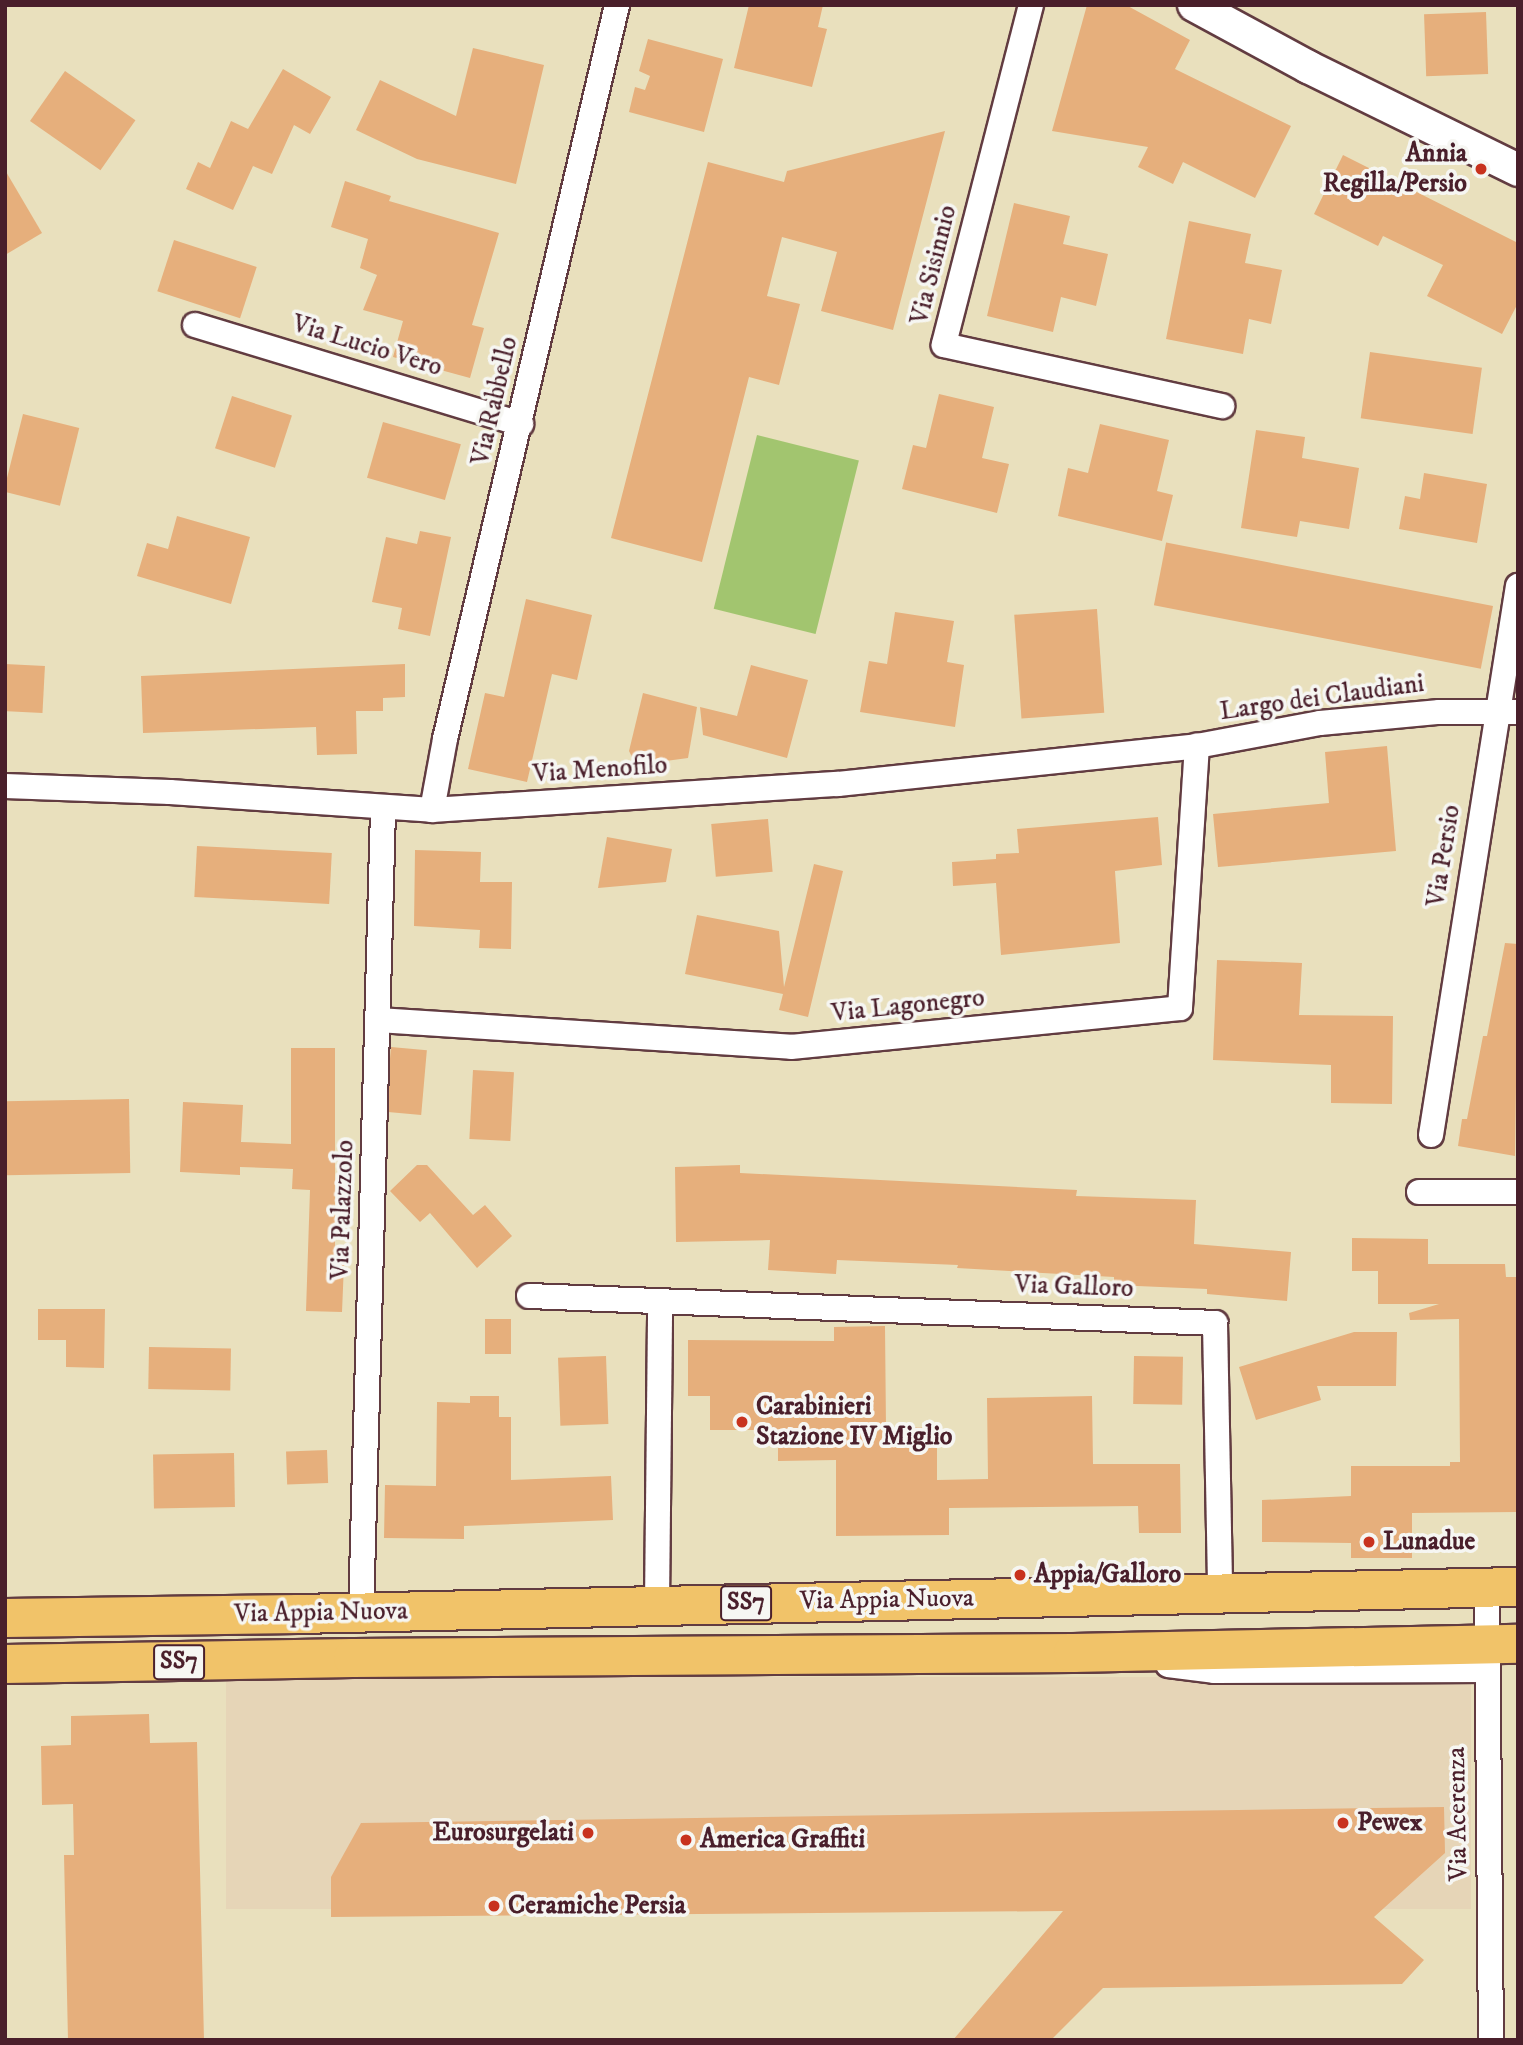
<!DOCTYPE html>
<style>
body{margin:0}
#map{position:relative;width:1523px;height:2045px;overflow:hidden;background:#e9e0bd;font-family:"IM FELL DW Pica",serif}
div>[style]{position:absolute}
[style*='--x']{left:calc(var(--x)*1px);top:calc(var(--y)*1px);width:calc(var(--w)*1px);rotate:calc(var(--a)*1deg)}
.built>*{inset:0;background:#e6d5b7;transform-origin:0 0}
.green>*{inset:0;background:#a2c56f;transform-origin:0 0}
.building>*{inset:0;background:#e6af7c;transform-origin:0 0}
.roads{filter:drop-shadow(2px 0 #623c41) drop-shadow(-2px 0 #623c41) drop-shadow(0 2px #623c41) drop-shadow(0 -2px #623c41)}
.minor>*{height:24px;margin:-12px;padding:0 12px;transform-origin:12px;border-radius:12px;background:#fff}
.tertiary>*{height:32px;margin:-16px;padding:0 16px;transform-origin:16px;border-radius:16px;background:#fff}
.primary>*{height:38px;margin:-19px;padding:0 19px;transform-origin:19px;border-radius:19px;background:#f1c369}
.dots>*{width:19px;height:19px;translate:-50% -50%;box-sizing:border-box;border:4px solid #f6f6f2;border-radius:50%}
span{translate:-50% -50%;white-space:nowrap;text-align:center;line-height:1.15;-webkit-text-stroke:7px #f6f6f2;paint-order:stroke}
.shield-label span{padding:2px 5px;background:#f6f6f2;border:2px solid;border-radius:5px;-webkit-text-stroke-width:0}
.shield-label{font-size:24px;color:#4a1f2b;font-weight:700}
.poi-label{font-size:26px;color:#4a1f2b;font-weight:700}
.right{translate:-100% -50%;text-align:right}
.left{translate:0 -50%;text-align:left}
.street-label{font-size:26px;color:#4a1f2b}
.frame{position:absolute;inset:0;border:7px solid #4a1f2b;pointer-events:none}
</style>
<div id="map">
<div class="built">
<div style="left:1471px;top:1677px;width:232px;height:1245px;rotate:90deg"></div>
</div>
<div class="green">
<div style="left:757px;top:435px;width:105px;height:179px;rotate:14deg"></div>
</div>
<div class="building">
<div style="clip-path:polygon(749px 5px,823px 5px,818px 27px,827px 29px,812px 87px,734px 68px)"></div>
<div style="clip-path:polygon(1087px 5px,1126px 5px,1190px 40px,1175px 69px,1291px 126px,1255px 198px,1183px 162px,1173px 184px,1138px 167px,1148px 147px,1052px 131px)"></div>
<div style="left:1486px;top:12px;width:62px;height:62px;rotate:88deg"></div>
<div style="clip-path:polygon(648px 39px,723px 59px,704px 132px,629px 112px,635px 87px,645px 90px,650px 76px,639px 71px)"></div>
<div style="clip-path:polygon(473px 48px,544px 65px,516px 184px,417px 159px,356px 130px,380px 80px,456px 116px)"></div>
<div style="clip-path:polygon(283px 69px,331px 97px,310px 134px,294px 125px,272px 174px,253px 166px,233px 210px,186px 189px,198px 162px,210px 168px,231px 121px,248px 129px)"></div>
<div style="left:65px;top:71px;width:86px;height:61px;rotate:35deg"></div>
<div style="clip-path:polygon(945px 131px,893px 330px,821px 311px,837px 252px,782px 237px,767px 296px,800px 304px,779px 385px,749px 377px,702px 562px,611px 538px,708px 162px,784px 182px,787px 171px)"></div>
<div style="clip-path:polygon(1343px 155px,1518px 243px,1518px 303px,1502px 334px,1427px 296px,1443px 265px,1383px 236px,1378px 246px,1314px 214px)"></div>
<div style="clip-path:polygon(5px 170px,42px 233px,5px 255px)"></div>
<div style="clip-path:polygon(345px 181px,391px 196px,389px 201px,499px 233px,472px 325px,484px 328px,470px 378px,393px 357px,403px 321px,363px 310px,377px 275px,360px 268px,368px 239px,331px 227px)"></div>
<div style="clip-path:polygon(1014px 203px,1070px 216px,1063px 244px,1108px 254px,1096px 306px,1061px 297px,1053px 332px,987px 316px)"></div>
<div style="clip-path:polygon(1189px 221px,1251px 234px,1245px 263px,1282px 270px,1271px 324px,1249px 319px,1243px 354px,1166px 339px)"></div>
<div style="left:174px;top:240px;width:87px;height:54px;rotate:18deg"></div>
<div style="left:1370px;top:352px;width:113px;height:67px;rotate:8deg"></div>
<div style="clip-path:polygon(939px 394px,994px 407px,982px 458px,1009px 464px,997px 513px,902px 489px,913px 445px,926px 448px)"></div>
<div style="left:232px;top:396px;width:63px;height:55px;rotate:18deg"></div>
<div style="left:23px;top:414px;width:58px;height:80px;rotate:14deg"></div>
<div style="left:383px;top:422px;width:81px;height:58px;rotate:16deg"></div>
<div style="clip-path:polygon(1100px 424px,1169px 440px,1157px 491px,1173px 495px,1162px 541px,1058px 516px,1068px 468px,1088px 473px)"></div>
<div style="clip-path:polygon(1256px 430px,1305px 437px,1302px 458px,1359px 468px,1349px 529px,1300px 521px,1297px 537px,1241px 528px)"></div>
<div style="clip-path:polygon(1424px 473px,1487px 484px,1477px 543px,1399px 529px,1405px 496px,1420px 499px)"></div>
<div style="clip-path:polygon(177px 516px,250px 537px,231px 604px,137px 576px,147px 543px,168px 549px)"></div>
<div style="clip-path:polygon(420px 531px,451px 537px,430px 636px,398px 629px,402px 608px,372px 602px,386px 537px,417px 544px)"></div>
<div style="clip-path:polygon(526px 599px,592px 615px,577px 680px,552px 674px,527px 782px,468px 769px,485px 693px,504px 697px)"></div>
<div style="left:1493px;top:606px;width:64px;height:333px;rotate:101deg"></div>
<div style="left:1097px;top:609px;width:104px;height:83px;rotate:86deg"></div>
<div style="clip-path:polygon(895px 612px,954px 621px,947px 662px,964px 665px,955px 727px,860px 712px,869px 661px,887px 664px)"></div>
<div style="left:5px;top:664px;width:40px;height:47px;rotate:3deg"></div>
<div style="clip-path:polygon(405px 664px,405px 697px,383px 698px,383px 711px,356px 711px,357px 754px,317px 755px,316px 727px,143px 733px,141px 676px)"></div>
<div style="clip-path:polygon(751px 665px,808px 680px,787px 758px,703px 735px,700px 707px,737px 716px)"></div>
<div style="clip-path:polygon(643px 693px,697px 707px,688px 758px,636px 765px,629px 751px)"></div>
<div style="clip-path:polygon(1387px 746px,1396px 851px,1218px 867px,1213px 814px,1329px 803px,1325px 752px)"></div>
<div style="clip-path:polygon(1158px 817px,1162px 865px,1115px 871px,1120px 943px,1001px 955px,996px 883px,953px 886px,952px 862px,996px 859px,996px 854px,1019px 853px,1017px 829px)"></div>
<div style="left:768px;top:819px;width:53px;height:57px;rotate:85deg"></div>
<div style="clip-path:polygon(607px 837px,672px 849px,666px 882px,598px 888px)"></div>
<div style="left:197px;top:846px;width:135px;height:51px;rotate:3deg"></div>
<div style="clip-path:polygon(415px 850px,481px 852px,480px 882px,512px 882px,511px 949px,479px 948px,480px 930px,414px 926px)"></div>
<div style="clip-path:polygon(814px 864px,843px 871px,808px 1017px,779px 1010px,783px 994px,685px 974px,697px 915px,779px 931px,784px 987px)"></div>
<div style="clip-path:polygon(1505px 943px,1518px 944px,1515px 1156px,1458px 1146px,1462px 1119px,1467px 1119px,1483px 1036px,1487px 1036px)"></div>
<div style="clip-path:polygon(1217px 960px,1302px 963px,1299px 1015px,1393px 1016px,1392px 1104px,1331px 1103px,1331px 1065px,1213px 1060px)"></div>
<div style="left:391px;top:1047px;width:36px;height:65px;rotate:5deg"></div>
<div style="clip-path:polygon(291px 1048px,335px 1048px,335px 1264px,344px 1264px,342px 1312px,306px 1311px,310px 1190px,292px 1189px,293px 1169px,240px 1167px,240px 1175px,180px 1172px,183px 1102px,243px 1105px,241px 1142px,291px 1144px)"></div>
<div style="left:473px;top:1070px;width:41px;height:69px;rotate:3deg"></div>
<div style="left:129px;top:1099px;width:74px;height:124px;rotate:89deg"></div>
<div style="clip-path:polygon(417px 1165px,427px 1165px,473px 1215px,485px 1205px,512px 1236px,477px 1268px,430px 1213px,420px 1222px,390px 1191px)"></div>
<div style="clip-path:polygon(740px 1165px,740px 1173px,1077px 1190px,1076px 1196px,1196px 1200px,1194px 1244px,1291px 1252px,1287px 1301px,1207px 1294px,1207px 1289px,1114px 1285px,1114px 1277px,957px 1268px,958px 1265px,837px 1260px,836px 1274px,768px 1270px,770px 1240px,676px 1242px,675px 1167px)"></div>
<div style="clip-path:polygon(1352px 1238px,1428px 1239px,1428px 1264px,1505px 1264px,1506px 1277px,1518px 1277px,1518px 1512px,1412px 1513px,1412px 1558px,1351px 1558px,1351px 1543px,1262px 1542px,1262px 1500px,1351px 1496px,1351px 1466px,1450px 1466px,1450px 1462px,1460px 1462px,1459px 1319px,1410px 1320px,1409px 1313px,1439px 1304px,1378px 1304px,1378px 1271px,1352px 1271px)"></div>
<div style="clip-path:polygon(38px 1309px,105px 1309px,104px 1368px,66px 1367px,66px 1340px,38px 1340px)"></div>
<div style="left:511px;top:1319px;width:35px;height:26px;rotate:90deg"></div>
<div style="clip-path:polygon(885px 1326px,886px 1428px,937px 1427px,937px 1480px,988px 1479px,987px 1398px,1092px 1396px,1093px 1464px,1180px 1464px,1181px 1533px,1139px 1533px,1138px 1506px,949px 1508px,949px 1535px,836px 1536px,836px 1460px,778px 1461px,778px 1430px,710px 1430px,710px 1396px,688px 1396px,688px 1340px,834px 1341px,834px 1327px)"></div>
<div style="clip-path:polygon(1354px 1332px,1397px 1332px,1396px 1386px,1317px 1386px,1321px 1400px,1256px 1420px,1239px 1367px)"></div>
<div style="left:149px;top:1347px;width:82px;height:42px;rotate:1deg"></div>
<div style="left:606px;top:1356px;width:68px;height:48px;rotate:88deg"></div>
<div style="left:1134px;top:1356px;width:49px;height:48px;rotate:1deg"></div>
<div style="clip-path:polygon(470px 1396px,499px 1396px,499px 1417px,511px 1417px,511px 1480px,611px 1476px,613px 1520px,464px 1526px,464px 1539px,384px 1538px,385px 1485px,436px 1486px,437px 1402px,470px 1403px)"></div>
<div style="left:327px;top:1450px;width:33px;height:41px;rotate:88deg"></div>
<div style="left:234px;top:1453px;width:54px;height:81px;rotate:89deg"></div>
<div style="clip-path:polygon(149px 1714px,150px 1743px,197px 1742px,204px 2040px,68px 2040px,64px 1855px,74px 1855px,73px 1804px,42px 1805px,41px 1746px,71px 1745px,71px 1716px)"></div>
<div style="clip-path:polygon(1444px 1807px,1445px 1853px,1374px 1917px,1424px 1960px,1402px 1984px,1103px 1988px,1051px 2040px,953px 2040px,1063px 1911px,331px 1917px,331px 1877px,361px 1823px)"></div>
</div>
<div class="roads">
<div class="minor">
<div style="--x:1031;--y:5;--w:351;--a:104.4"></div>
<div style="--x:944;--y:345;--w:285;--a:12.4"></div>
<div style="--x:195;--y:325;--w:341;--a:16.9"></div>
<div style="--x:5;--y:786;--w:165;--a:2.1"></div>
<div style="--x:170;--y:792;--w:263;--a:3.9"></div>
<div style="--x:432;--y:810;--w:407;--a:-3.7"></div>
<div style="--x:838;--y:784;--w:361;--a:-6"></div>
<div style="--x:1197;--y:746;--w:125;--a:-10.6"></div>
<div style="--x:1320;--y:723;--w:120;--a:-5.3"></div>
<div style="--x:1439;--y:712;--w:79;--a:0"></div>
<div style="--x:432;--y:810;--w:72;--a:-79.6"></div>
<div style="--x:445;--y:739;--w:754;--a:-76.81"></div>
<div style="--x:378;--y:1020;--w:414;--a:3.7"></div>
<div style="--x:791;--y:1047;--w:391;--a:-5.7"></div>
<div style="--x:1180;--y:1008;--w:263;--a:-86.3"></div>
<div style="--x:1431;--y:1135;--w:556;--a:-81"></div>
<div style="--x:1419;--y:1192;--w:99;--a:0"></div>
<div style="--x:529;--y:1296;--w:687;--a:2.25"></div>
<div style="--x:1215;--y:1323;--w:271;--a:88.9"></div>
<div style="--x:1487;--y:1587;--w:453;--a:89.5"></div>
<div style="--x:657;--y:1604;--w:303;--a:-89.4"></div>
<div style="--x:361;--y:1613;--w:805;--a:-88.43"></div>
<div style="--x:1168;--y:1665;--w:46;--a:7.4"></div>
<div style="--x:1214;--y:1671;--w:273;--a:-0.2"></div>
</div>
<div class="tertiary">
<div style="--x:1194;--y:5;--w:130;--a:28.5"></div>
<div style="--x:1308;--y:67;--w:234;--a:26.1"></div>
</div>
<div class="primary">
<div style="--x:5;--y:1618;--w:293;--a:-0.8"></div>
<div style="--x:298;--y:1614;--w:1220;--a:-1.27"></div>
<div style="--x:5;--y:1664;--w:348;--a:-1"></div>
<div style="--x:353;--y:1658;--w:720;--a:-0.4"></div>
<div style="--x:1073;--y:1653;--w:445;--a:-1.2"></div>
</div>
</div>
<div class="dots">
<div style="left:1481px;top:169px;background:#c8321e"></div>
<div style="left:742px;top:1422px;background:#c8321e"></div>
<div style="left:1369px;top:1542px;background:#c8321e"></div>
<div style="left:1020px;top:1575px;background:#c8321e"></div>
<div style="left:1343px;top:1823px;background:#c8321e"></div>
<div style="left:588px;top:1833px;background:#c8321e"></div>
<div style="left:686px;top:1840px;background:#c8321e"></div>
<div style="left:494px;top:1906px;background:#c8321e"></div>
</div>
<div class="shield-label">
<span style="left:746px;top:1603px">SS7</span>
<span style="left:179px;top:1662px">SS7</span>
</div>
<div class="poi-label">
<span class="right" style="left:1467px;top:169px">Annia<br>Regilla/Persio</span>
<span class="left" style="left:756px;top:1422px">Carabinieri<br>Stazione IV Miglio</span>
<span class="left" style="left:1383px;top:1542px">Lunadue</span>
<span class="left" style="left:1034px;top:1575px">Appia/Galloro</span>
<span class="left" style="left:1357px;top:1823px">Pewex</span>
<span class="right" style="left:574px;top:1833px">Eurosurgelati</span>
<span class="left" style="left:700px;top:1840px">America Graffiti</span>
<span class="left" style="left:508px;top:1906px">Ceramiche Persia</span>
</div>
<div class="street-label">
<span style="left:934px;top:265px;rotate:-76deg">Via Sisinnio</span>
<span style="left:367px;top:346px;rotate:17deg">Via Lucio Vero</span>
<span style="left:495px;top:401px;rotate:-77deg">Via Rabbello</span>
<span style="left:1322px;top:698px;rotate:-8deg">Largo dei Claudiani</span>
<span style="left:600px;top:770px;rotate:-4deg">Via Menofilo</span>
<span style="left:1444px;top:856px;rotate:-81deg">Via Persio</span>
<span style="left:908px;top:1006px;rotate:-6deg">Via Lagonegro</span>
<span style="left:343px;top:1210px;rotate:-88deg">Via Palazzolo</span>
<span style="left:1074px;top:1287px;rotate:2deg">Via Galloro</span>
<span style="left:887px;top:1600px;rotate:-1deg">Via Appia Nuova</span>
<span style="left:321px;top:1613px;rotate:-1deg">Via Appia Nuova</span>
<span style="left:1458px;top:1814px;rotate:-91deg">Via Acerenza</span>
</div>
<div class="frame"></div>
</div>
